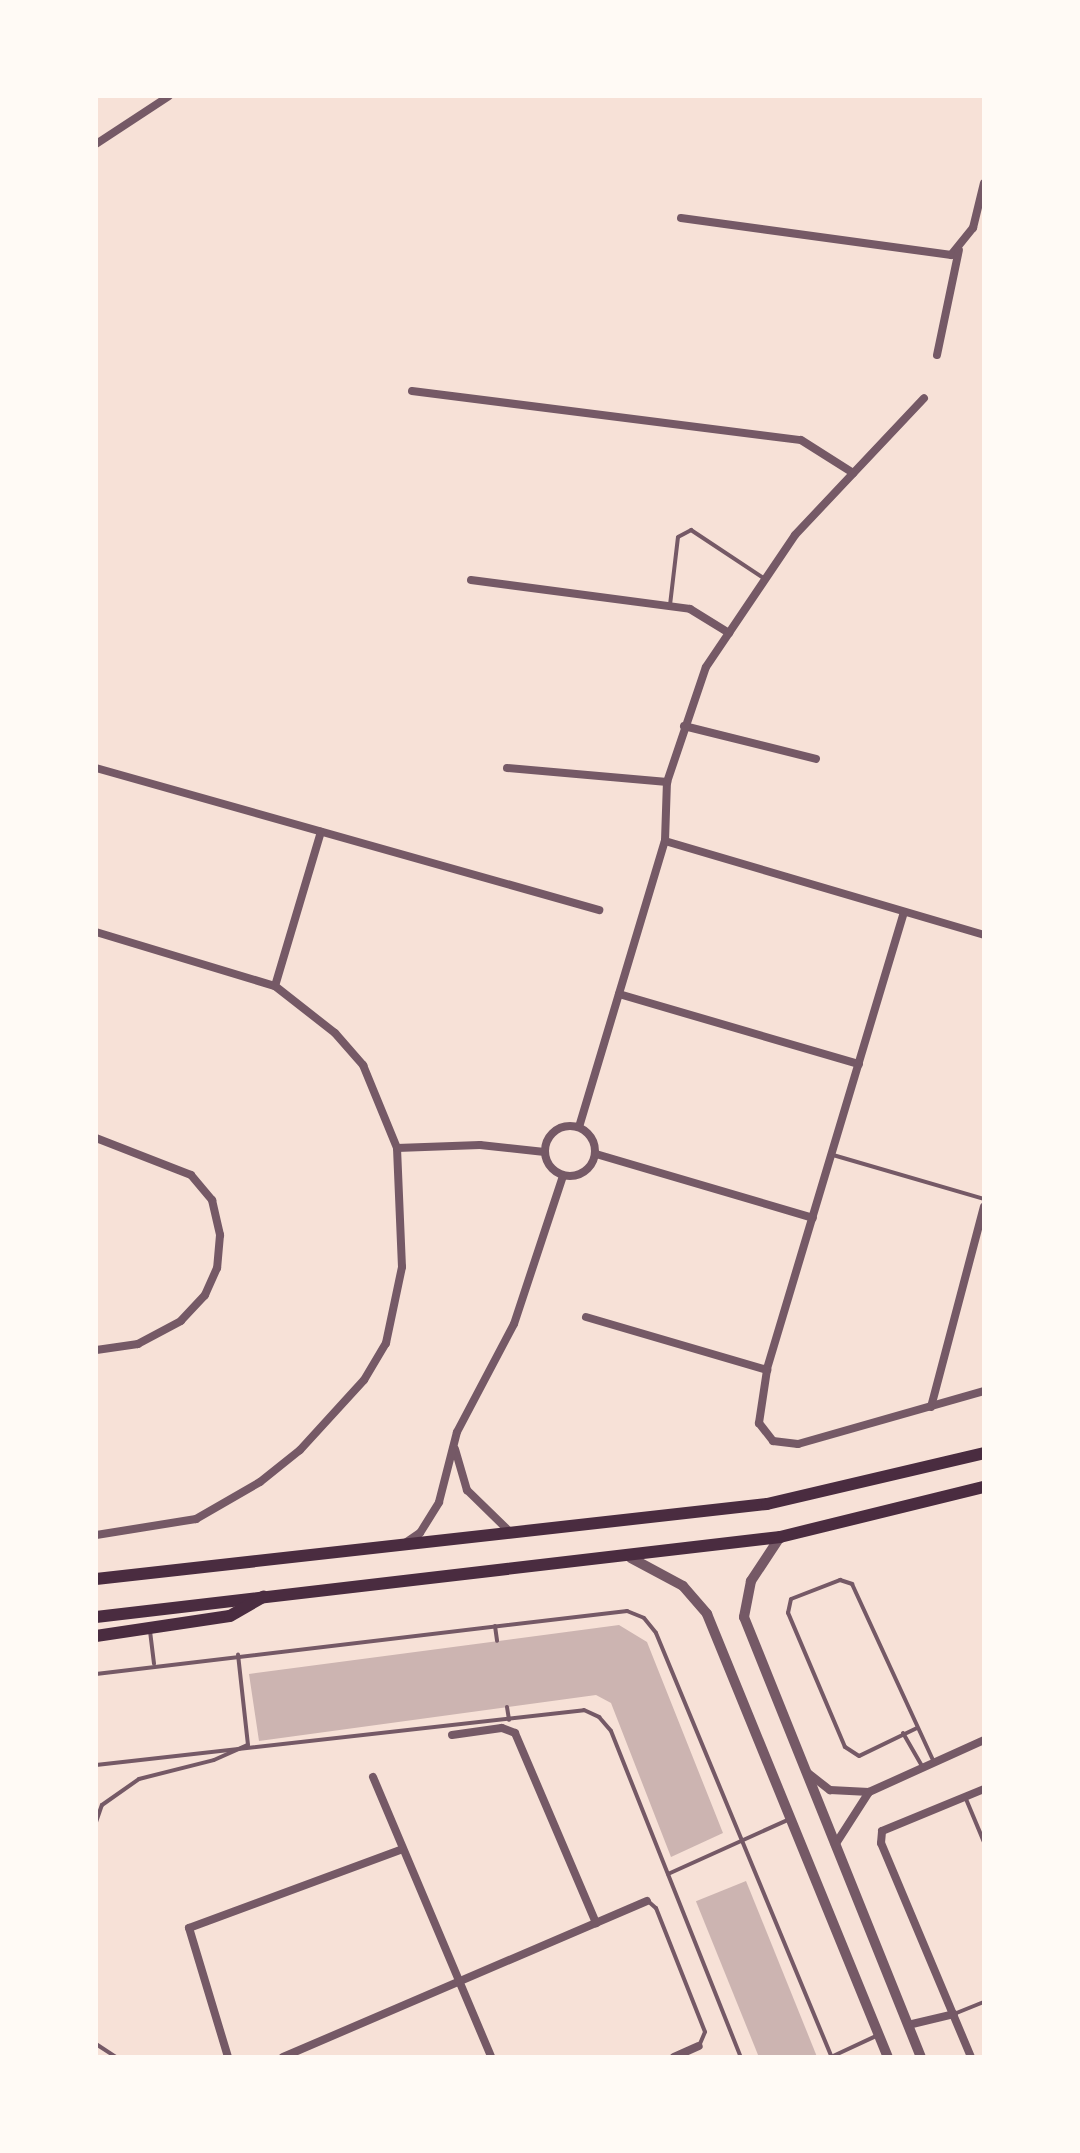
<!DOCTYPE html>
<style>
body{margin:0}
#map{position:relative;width:1080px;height:2153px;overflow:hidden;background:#f7e1d7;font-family:"PT Sans Narrow",sans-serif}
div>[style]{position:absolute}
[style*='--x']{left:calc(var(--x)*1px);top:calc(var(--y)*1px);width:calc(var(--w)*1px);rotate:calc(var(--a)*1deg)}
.building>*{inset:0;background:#ccb4b1;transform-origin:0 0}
.service>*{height:4px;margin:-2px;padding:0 2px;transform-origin:2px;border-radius:2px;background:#755966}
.minor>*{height:8px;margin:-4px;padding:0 4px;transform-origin:4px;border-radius:4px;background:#755966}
.minor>.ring{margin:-4px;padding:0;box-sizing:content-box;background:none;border:8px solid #755966;border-radius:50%}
.tertiary>*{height:10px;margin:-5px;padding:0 5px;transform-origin:5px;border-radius:5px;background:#755966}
.trunk>*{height:12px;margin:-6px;padding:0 6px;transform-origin:6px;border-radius:6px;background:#4a2c40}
span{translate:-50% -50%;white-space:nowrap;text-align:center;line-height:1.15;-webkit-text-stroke:8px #fffaf5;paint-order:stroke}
.frame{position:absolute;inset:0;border:98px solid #fffaf5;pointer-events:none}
</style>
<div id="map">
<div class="building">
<div style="clip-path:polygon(619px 1625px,647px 1642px,723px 1833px,671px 1857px,611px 1703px,596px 1695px,259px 1741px,249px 1674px)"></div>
<div style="left:746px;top:1881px;width:190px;height:54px;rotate:68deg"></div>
</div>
<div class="service">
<div style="--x:670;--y:605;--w:68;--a:-83.3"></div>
<div style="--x:678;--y:537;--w:15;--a:-28"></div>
<div style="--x:691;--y:530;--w:89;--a:33.5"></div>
<div style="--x:833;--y:1155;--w:157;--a:16.2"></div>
<div style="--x:495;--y:1626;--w:15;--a:82"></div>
<div style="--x:150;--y:1631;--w:33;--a:83"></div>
<div style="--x:96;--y:1674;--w:535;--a:-6.77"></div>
<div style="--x:627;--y:1611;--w:18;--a:22"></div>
<div style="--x:644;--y:1618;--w:19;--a:51"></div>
<div style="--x:656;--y:1633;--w:459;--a:67.5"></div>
<div style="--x:507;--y:1707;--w:13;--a:81"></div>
<div style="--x:917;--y:1728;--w:64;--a:154.2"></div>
<div style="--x:859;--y:1756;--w:17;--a:-147"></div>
<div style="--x:845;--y:1747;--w:146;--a:-113"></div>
<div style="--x:788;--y:1613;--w:14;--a:-78"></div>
<div style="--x:791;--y:1599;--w:53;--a:-21.2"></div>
<div style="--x:840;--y:1580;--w:13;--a:18"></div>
<div style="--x:852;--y:1584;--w:194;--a:65.3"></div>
<div style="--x:903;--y:1733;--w:38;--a:60"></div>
<div style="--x:96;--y:1765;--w:491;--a:-6.4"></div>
<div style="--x:584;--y:1710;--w:17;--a:25"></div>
<div style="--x:599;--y:1717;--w:18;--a:49"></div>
<div style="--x:611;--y:1731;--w:351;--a:68.3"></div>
<div style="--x:966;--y:1799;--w:47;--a:67.3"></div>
<div style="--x:96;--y:1822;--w:18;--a:-71"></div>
<div style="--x:102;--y:1805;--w:45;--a:-35.1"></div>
<div style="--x:139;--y:1779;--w:77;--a:-14.2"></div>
<div style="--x:214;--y:1760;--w:37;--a:-24"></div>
<div style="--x:248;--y:1745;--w:91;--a:-96.3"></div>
<div style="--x:668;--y:1874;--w:134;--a:-24.3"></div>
<div style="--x:649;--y:1902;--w:9;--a:41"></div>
<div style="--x:656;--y:1908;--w:133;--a:68.4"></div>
<div style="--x:705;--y:2032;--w:15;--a:113"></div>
<div style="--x:954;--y:2014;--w:32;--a:-22"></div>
<div style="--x:96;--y:2044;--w:24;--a:33"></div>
<div style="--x:831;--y:2057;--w:50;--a:-25"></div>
</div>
<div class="minor">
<div style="--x:96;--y:144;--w:87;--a:-33.3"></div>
<div style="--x:681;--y:218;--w:273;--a:7.8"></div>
<div style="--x:951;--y:255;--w:35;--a:-51"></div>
<div style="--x:973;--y:228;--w:46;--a:-76.3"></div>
<div style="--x:937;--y:355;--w:107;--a:-78.2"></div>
<div style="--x:412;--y:391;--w:392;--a:7.2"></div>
<div style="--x:801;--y:440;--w:62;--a:32.4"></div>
<div style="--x:471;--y:580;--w:221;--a:7.5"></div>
<div style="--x:690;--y:609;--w:46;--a:31.6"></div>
<div style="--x:684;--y:726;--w:136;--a:14"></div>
<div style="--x:96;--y:768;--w:523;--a:15.76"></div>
<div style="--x:507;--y:768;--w:161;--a:5"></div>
<div style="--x:665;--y:841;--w:333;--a:16.4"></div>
<div style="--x:904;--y:912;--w:478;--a:106.7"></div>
<div style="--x:767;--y:1370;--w:54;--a:98.6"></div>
<div style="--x:759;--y:1423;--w:23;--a:52"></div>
<div style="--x:773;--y:1441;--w:25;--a:7"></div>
<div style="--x:798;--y:1444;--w:193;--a:-15.9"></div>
<div style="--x:96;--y:932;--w:187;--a:16.8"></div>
<div style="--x:275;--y:986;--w:76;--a:38.1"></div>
<div style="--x:335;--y:1033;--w:43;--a:48.8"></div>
<div style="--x:363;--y:1065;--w:90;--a:67.7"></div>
<div style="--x:397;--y:1148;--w:119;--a:87.6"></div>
<div style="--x:402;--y:1267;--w:78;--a:101.9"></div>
<div style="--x:386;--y:1343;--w:43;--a:120.7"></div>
<div style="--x:364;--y:1380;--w:95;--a:132.4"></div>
<div style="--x:300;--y:1450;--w:51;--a:141.3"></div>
<div style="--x:260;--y:1482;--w:74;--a:150"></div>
<div style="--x:196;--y:1519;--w:101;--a:170.9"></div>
<div style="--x:275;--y:986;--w:161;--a:-73.4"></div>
<div style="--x:619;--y:994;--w:250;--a:16.3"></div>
<div class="ring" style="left:545px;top:1126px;width:42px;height:42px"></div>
<div style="--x:579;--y:1127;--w:299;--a:-73.3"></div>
<div style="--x:665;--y:841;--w:59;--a:-88.1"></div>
<div style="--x:667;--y:782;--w:121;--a:-71.3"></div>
<div style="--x:706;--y:667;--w:159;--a:-56"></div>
<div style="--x:795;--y:535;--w:188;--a:-46.7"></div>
<div style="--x:96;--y:1138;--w:102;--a:21.3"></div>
<div style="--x:191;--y:1175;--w:33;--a:50"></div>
<div style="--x:212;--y:1200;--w:36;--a:77"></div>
<div style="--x:220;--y:1235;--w:33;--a:95"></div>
<div style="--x:217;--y:1268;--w:30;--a:114"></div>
<div style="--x:205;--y:1295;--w:35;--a:133"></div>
<div style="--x:181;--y:1321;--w:49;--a:151.9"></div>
<div style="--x:138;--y:1344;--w:42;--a:171.9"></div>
<div style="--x:397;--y:1148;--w:83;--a:-2.1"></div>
<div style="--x:480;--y:1145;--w:65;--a:6.1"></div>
<div style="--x:596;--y:1154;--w:226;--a:16.4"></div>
<div style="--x:586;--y:1317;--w:189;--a:16.3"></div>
<div style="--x:931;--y:1407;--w:207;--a:-75.2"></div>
<div style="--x:455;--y:1449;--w:43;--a:73.7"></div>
<div style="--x:467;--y:1490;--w:57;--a:44.3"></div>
<div style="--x:405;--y:1543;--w:18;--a:-34"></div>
<div style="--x:420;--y:1533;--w:36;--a:-58"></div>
<div style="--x:439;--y:1502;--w:72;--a:-75.6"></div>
<div style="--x:457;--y:1432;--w:122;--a:-62.2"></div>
<div style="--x:514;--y:1324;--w:156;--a:-71.7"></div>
<div style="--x:452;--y:1735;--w:50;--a:-8"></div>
<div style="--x:502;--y:1728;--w:14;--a:21"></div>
<div style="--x:515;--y:1733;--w:207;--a:66.9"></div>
<div style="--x:808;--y:1773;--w:28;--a:38"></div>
<div style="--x:830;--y:1790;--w:39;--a:3"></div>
<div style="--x:373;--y:1777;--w:304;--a:67.1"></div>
<div style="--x:835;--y:1845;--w:63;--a:-57.3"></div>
<div style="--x:869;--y:1792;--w:126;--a:-24.3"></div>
<div style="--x:908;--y:2025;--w:47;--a:-13.4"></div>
<div style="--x:228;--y:2057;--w:135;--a:-106.8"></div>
<div style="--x:189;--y:1928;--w:228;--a:-20.3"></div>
<div style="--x:283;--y:2057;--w:396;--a:-23.2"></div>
<div style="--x:674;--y:2057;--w:27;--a:-24"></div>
<div style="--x:971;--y:2057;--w:232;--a:-112.8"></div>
<div style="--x:881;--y:1843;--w:12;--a:-85"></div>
<div style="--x:882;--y:1831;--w:110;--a:-22.4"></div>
</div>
<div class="tertiary">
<div style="--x:780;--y:1537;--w:53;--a:123.4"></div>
<div style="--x:751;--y:1581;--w:37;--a:101"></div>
<div style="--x:744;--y:1617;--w:474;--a:68.1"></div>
<div style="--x:631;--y:1558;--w:59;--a:28.3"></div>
<div style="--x:683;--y:1586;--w:37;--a:49"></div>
<div style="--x:707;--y:1614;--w:479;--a:67.8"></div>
</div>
<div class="trunk">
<div style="--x:96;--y:1579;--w:675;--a:-6.38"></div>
<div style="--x:767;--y:1504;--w:223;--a:-13.2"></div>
<div style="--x:96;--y:1617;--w:689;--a:-6.67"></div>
<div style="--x:780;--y:1537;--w:210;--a:-13.8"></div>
<div style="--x:96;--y:1636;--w:135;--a:-8.5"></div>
<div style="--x:230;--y:1616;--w:39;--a:-30"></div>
</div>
<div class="frame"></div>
</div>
